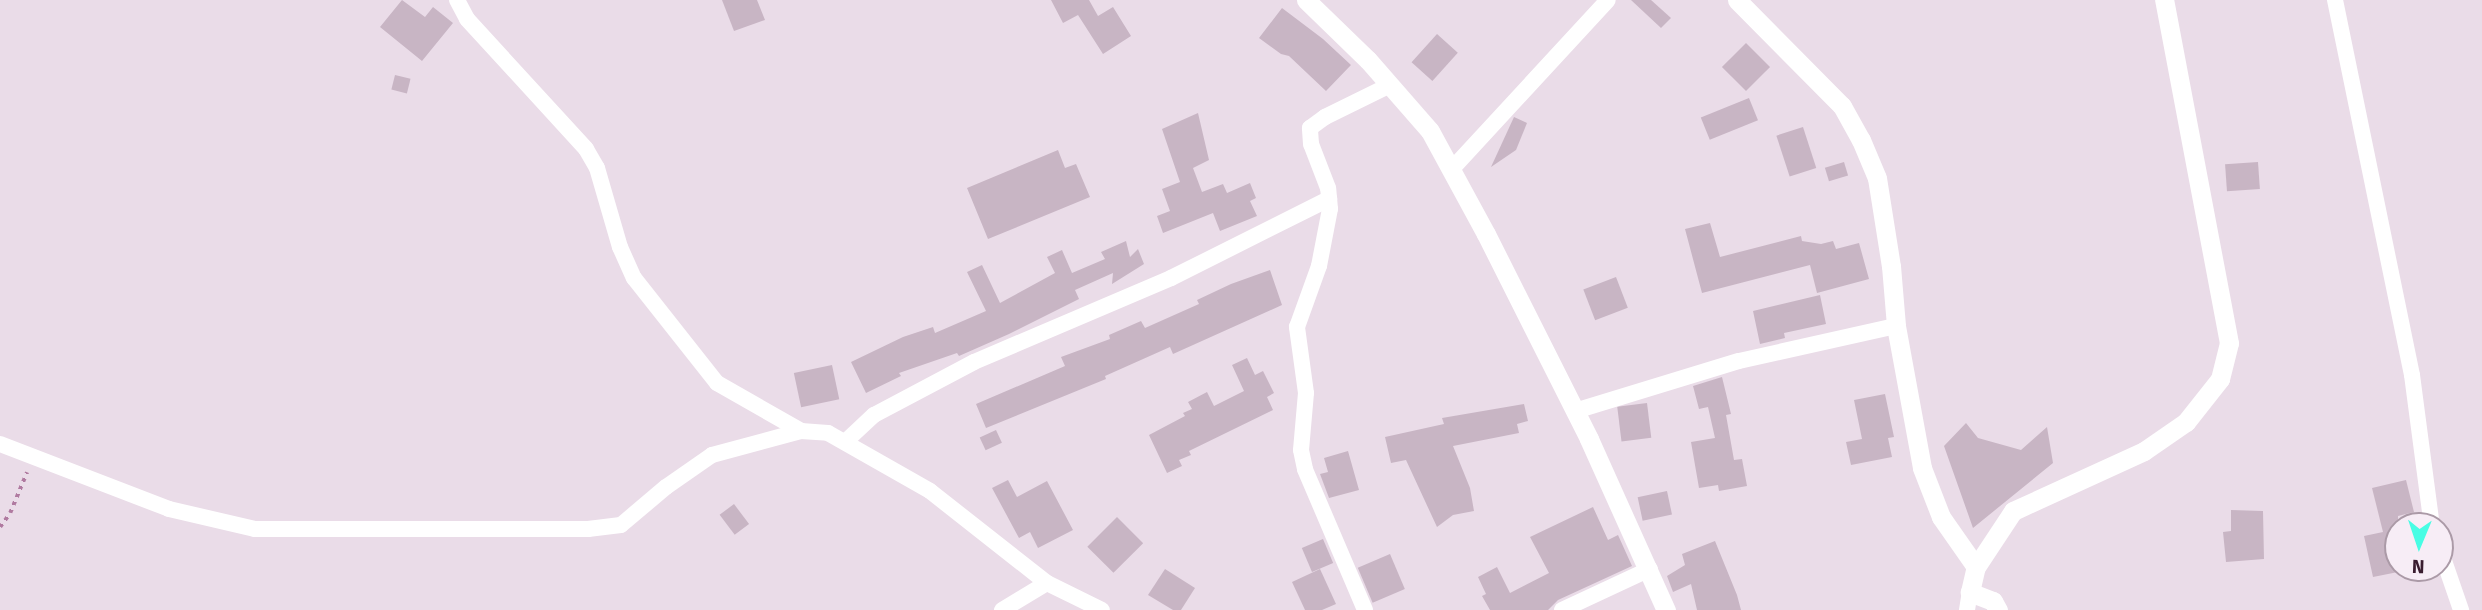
<!DOCTYPE html>
<style>
body{margin:0}
#map{position:relative;width:2482px;height:610px;overflow:hidden;background:#eadce8;font-family:"Fira Sans",sans-serif}
div>[style]{position:absolute}
[style*='--x']{left:calc(var(--x)*1px);top:calc(var(--y)*1px);width:calc(var(--w)*1px);rotate:calc(var(--a)*1deg)}
.building>*{inset:0;background:#c8b5c4;transform-origin:0 0}
.path>*{height:3.5px;margin-top:-1.75px;transform-origin:0;background:repeating-linear-gradient(90deg,#b07aa0 0 3.5px,transparent 0 8.5px)}
.minor>*{height:16px;margin:-8px;padding:0 8px;transform-origin:8px;border-radius:8px;background:#fff}
.tertiary>*{height:19px;margin:-9.5px;padding:0 9.5px;transform-origin:9.5px;border-radius:9.5px;background:#fff}
span{translate:-50% -50%;white-space:nowrap;text-align:center;line-height:1.15;-webkit-text-stroke:7px #f7edf6;paint-order:stroke}
.north{position:absolute;left:2384px;top:512px;width:70px;height:70px;box-sizing:border-box;background:#f7edf6;border:2px solid #ab9aa7;border-radius:50%;rotate:182deg;font-size:19px;font-weight:700;line-height:28px;text-align:center;color:#3a1d30}
.north::after{content:'';display:block;margin:auto;width:24px;height:32px;background:#48fde4;clip-path:polygon(50% 0,100% 100%,50% 72%,0 100%)}
</style>
<div id="map">
<div class="building">
<div style="clip-path:polygon(402px 0,425px 17px,433px 7px,453px 23px,422px 61px,380px 27px)"></div>
<div style="clip-path:polygon(722px 0,757px 0,765px 20px,734px 31px)"></div>
<div style="clip-path:polygon(1051px 0,1089px 0,1098px 16px,1113px 7px,1131px 36px,1103px 54px,1078px 15px,1063px 23px)"></div>
<div style="clip-path:polygon(1631px 0,1651px 0,1671px 18px,1661px 28px)"></div>
<div style="clip-path:polygon(1282px 8px,1323px 39px,1351px 65px,1326px 91px,1289px 56px,1281px 54px,1259px 38px)"></div>
<div style="left:1437px;top:34px;width:28px;height:38px;rotate:42deg"></div>
<div style="left:1746px;top:43px;width:34px;height:34px;rotate:45deg"></div>
<div style="left:395px;top:75px;width:16px;height:15px;rotate:14deg"></div>
<div style="left:1749px;top:98px;width:24px;height:52px;rotate:68deg"></div>
<div style="clip-path:polygon(1198px 113px,1209px 160px,1193px 168px,1202px 192px,1223px 184px,1227px 193px,1250px 183px,1256px 198px,1250px 201px,1257px 216px,1220px 231px,1213px 213px,1163px 233px,1157px 216px,1170px 211px,1162px 189px,1180px 182px,1162px 129px)"></div>
<div style="clip-path:polygon(1514px 117px,1527px 123px,1516px 150px,1491px 167px)"></div>
<div style="left:1803px;top:127px;width:43px;height:28px;rotate:72deg"></div>
<div style="clip-path:polygon(1058px 150px,1065px 168px,1076px 164px,1090px 197px,988px 239px,967px 188px)"></div>
<div style="left:1844px;top:162px;width:14px;height:20px;rotate:73deg"></div>
<div style="left:2258px;top:162px;width:27px;height:33px;rotate:86deg"></div>
<div style="clip-path:polygon(1710px 223px,1720px 257px,1801px 236px,1802px 241px,1821px 244px,1833px 241px,1836px 249px,1859px 243px,1869px 279px,1817px 293px,1810px 265px,1702px 293px,1685px 229px)"></div>
<div style="clip-path:polygon(1126px 241px,1130px 257px,1138px 249px,1144px 264px,1112px 284px,1113px 273px,1075px 290px,1079px 299px,1009px 334px,959px 356px,957px 353px,899px 373px,901px 376px,866px 393px,851px 362px,903px 337px,933px 327px,935px 333px,986px 311px,967px 272px,982px 265px,1000px 303px,1055px 273px,1047px 257px,1062px 250px,1072px 273px,1105px 259px,1101px 252px)"></div>
<div style="clip-path:polygon(1270px 270px,1282px 305px,1173px 354px,1170px 347px,1105px 376px,1106px 379px,986px 428px,976px 404px,1065px 366px,1061px 357px,1110px 339px,1109px 335px,1141px 321px,1145px 328px,1199px 304px,1197px 300px,1231px 284px)"></div>
<div style="left:1616px;top:277px;width:33px;height:35px;rotate:69deg"></div>
<div style="clip-path:polygon(1820px 295px,1826px 324px,1784px 333px,1785px 338px,1760px 344px,1753px 311px)"></div>
<div style="clip-path:polygon(1247px 358px,1255px 375px,1263px 371px,1274px 393px,1267px 397px,1273px 410px,1189px 451px,1191px 455px,1179px 460px,1182px 466px,1167px 473px,1149px 435px,1185px 416px,1183px 413px,1192px 409px,1188px 402px,1207px 392px,1214px 406px,1244px 391px,1232px 365px)"></div>
<div style="left:832px;top:365px;width:35px;height:39px;rotate:78deg"></div>
<div style="clip-path:polygon(1722px 377px,1731px 414px,1726px 415px,1734px 460px,1742px 459px,1747px 486px,1719px 491px,1718px 485px,1699px 488px,1691px 442px,1715px 438px,1708px 407px,1699px 409px,1693px 386px)"></div>
<div style="clip-path:polygon(1885px 394px,1894px 437px,1888px 438px,1892px 457px,1851px 465px,1846px 442px,1862px 439px,1854px 400px)"></div>
<div style="left:1647px;top:403px;width:35px;height:30px;rotate:83deg"></div>
<div style="clip-path:polygon(1524px 404px,1528px 421px,1517px 424px,1519px 433px,1453px 446px,1470px 488px,1474px 511px,1453px 515px,1437px 527px,1406px 460px,1391px 463px,1385px 437px,1444px 424px,1442px 418px)"></div>
<div style="clip-path:polygon(1966px 423px,1978px 438px,2021px 450px,2047px 427px,2053px 463px,1973px 528px,1944px 446px)"></div>
<div style="left:996px;top:430px;width:14px;height:18px;rotate:65deg"></div>
<div style="clip-path:polygon(1348px 451px,1359px 490px,1329px 498px,1320px 474px,1328px 472px,1324px 458px)"></div>
<div style="clip-path:polygon(1008px 480px,1017px 497px,1047px 481px,1073px 530px,1038px 548px,1030px 532px,1019px 538px,992px 488px)"></div>
<div style="clip-path:polygon(2406px 480px,2414px 512px,2398px 516px,2398px 572px,2373px 577px,2364px 536px,2383px 532px,2372px 488px)"></div>
<div style="left:1667px;top:491px;width:24px;height:30px;rotate:78deg"></div>
<div style="left:734px;top:504px;width:25px;height:18px;rotate:53deg"></div>
<div style="clip-path:polygon(1593px 507px,1608px 540px,1618px 535px,1632px 566px,1558px 600px,1548px 610px,1490px 610px,1482px 596px,1486px 594px,1478px 577px,1497px 567px,1510px 593px,1549px 573px,1530px 537px)"></div>
<div style="clip-path:polygon(2231px 510px,2263px 511px,2264px 559px,2226px 562px,2223px 532px,2231px 531px)"></div>
<div style="left:1117px;top:517px;width:37px;height:42px;rotate:45deg"></div>
<div style="left:1323px;top:539px;width:26px;height:23px;rotate:67deg"></div>
<div style="clip-path:polygon(1715px 541px,1737px 595px,1741px 610px,1697px 610px,1691px 584px,1673px 592px,1667px 576px,1685px 565px,1682px 554px)"></div>
<div style="left:1390px;top:554px;width:38px;height:35px;rotate:67deg"></div>
<div style="clip-path:polygon(1165px 569px,1195px 588px,1181px 610px,1173px 610px,1148px 595px)"></div>
<div style="clip-path:polygon(1320px 569px,1336px 604px,1322px 610px,1305px 610px,1292px 582px)"></div>
</div>
<div class="path">
<div style="--x:0;--y:527;--w:17;--a:-54"></div>
<div style="--x:10;--y:513;--w:44;--a:-67.5"></div>
</div>
<div class="minor">
<div style="--x:457;--y:0;--w:21;--a:62"></div>
<div style="--x:467;--y:19;--w:176;--a:47.5"></div>
<div style="--x:586;--y:149;--w:22;--a:60"></div>
<div style="--x:597;--y:168;--w:82;--a:73.8"></div>
<div style="--x:620;--y:247;--w:34;--a:66"></div>
<div style="--x:634;--y:278;--w:134;--a:51.7"></div>
<div style="--x:717;--y:383;--w:97;--a:29.7"></div>
<div style="--x:2335;--y:0;--w:383;--a:78.4"></div>
<div style="--x:2412;--y:375;--w:152;--a:82.5"></div>
<div style="--x:1451;--y:170;--w:231;--a:-47.3"></div>
<div style="--x:1575;--y:411;--w:171;--a:-17"></div>
<div style="--x:1739;--y:361;--w:161;--a:-12.6"></div>
<div style="--x:845;--y:442;--w:40;--a:-43"></div>
<div style="--x:874;--y:415;--w:113;--a:-27.9"></div>
<div style="--x:974;--y:362;--w:214;--a:-23.1"></div>
<div style="--x:1171;--y:278;--w:177;--a:-26.6"></div>
<div style="--x:0;--y:444;--w:181;--a:21"></div>
<div style="--x:169;--y:509;--w:88;--a:13.1"></div>
<div style="--x:255;--y:529;--w:333;--a:0"></div>
<div style="--x:588;--y:529;--w:33;--a:-7"></div>
<div style="--x:621;--y:525;--w:59;--a:-40.2"></div>
<div style="--x:666;--y:487;--w:56;--a:-34.8"></div>
<div style="--x:712;--y:455;--w:92;--a:-15.1"></div>
<div style="--x:801;--y:431;--w:27;--a:4"></div>
<div style="--x:828;--y:433;--w:117;--a:29.6"></div>
<div style="--x:930;--y:491;--w:149;--a:38.2"></div>
<div style="--x:1047;--y:583;--w:61;--a:26.1"></div>
<div style="--x:2440;--y:549;--w:65;--a:71"></div>
<div style="--x:1002;--y:610;--w:52;--a:-31"></div>
<div style="--x:1365;--y:610;--w:153;--a:-113.1"></div>
<div style="--x:1305;--y:469;--w:19;--a:-102"></div>
<div style="--x:1301;--y:450;--w:57;--a:-85"></div>
<div style="--x:1306;--y:393;--w:67;--a:-97.8"></div>
<div style="--x:1297;--y:327;--w:65;--a:-70.2"></div>
<div style="--x:1319;--y:266;--w:58;--a:-79.1"></div>
<div style="--x:1330;--y:209;--w:21;--a:-95"></div>
<div style="--x:1328;--y:188;--w:47;--a:-111.1"></div>
<div style="--x:1311;--y:144;--w:16;--a:-94"></div>
<div style="--x:1310;--y:128;--w:19;--a:-36"></div>
<div style="--x:1325;--y:117;--w:72;--a:-26.2"></div>
<div style="--x:1562;--y:610;--w:97;--a:-25"></div>
<div style="--x:1967;--y:610;--w:18;--a:-81"></div>
</div>
<div class="tertiary">
<div style="--x:1306;--y:0;--w:86;--a:44.1"></div>
<div style="--x:1368;--y:60;--w:94;--a:48.9"></div>
<div style="--x:1430;--y:131;--w:117;--a:61.5"></div>
<div style="--x:1486;--y:234;--w:229;--a:63.3"></div>
<div style="--x:1589;--y:439;--w:188;--a:65.8"></div>
<div style="--x:1737;--y:0;--w:149;--a:45.3"></div>
<div style="--x:1842;--y:106;--w:39;--a:61"></div>
<div style="--x:1861;--y:140;--w:41;--a:67.2"></div>
<div style="--x:1877;--y:178;--w:89;--a:81"></div>
<div style="--x:1891;--y:266;--w:60;--a:85.2"></div>
<div style="--x:1896;--y:326;--w:144;--a:79.6"></div>
<div style="--x:1922;--y:468;--w:53;--a:68.8"></div>
<div style="--x:1941;--y:517;--w:61;--a:55"></div>
<div style="--x:1998;--y:610;--w:10;--a:-119"></div>
<div style="--x:1993;--y:601;--w:25;--a:-159"></div>
<div style="--x:1970;--y:592;--w:26;--a:-77"></div>
<div style="--x:1976;--y:567;--w:67;--a:-56.5"></div>
<div style="--x:2013;--y:511;--w:144;--a:-24.6"></div>
<div style="--x:2144;--y:451;--w:51;--a:-34.6"></div>
<div style="--x:2186;--y:422;--w:55;--a:-51.7"></div>
<div style="--x:2220;--y:379;--w:37;--a:-76"></div>
<div style="--x:2229;--y:343;--w:349;--a:-100.7"></div>
</div>
<div class="north">N</div>
</div>
